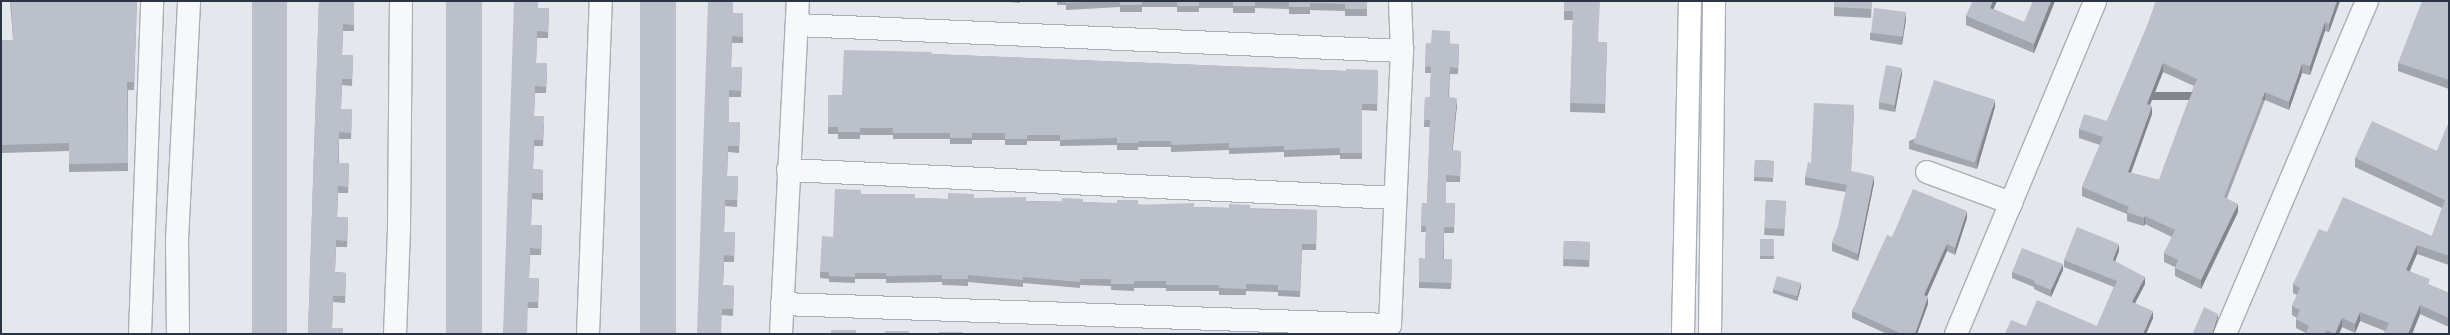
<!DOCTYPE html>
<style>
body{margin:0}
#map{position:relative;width:2450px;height:335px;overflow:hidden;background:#e4e7ec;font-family:Montserrat,sans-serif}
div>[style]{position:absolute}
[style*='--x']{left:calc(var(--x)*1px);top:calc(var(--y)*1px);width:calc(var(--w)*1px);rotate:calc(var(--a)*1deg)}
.roads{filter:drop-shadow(1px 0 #a9aeb7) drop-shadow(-1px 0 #a9aeb7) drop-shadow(0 1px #a9aeb7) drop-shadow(0 -1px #a9aeb7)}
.minor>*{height:22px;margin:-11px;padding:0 11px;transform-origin:11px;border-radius:11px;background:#f7f8fa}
.major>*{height:22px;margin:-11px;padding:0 11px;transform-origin:11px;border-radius:11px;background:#fff}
.wall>*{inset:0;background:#a1a5ae;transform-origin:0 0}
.shaded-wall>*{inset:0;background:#83868d;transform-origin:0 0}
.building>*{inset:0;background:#bbc0ca;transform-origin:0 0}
span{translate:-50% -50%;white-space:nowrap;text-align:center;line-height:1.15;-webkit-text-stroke:4px #f4f6f9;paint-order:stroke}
.frame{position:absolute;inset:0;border:2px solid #2b3445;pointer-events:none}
</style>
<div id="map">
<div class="roads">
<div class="minor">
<div style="--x:797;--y:25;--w:606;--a:2.46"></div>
<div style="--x:788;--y:170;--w:608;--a:2.64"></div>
<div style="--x:1927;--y:172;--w:90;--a:20.3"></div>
<div style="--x:782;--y:304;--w:608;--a:1.98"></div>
<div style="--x:1390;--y:325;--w:274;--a:-87.5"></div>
<div style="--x:1402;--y:51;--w:50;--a:-92.3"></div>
<div style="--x:140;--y:334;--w:333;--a:-87.9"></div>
<div style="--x:178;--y:334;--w:94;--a:-90.6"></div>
<div style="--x:177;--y:240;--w:239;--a:-87.1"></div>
<div style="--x:395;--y:334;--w:105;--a:-87.8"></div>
<div style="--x:399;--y:229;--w:228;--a:-89.5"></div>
<div style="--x:588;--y:334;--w:333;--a:-87.8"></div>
<div style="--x:781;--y:334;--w:333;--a:-87.1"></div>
<div style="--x:1956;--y:334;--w:361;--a:-67.3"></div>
<div style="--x:2225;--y:334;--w:362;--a:-66.9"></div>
</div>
<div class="major">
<div style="--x:1683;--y:334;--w:333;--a:-88.8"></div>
<div style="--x:1710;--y:334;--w:333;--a:-89.3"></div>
</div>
</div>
<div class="wall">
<div style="clip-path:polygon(10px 1px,137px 1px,134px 90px,128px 90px,128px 171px,69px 172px,69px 151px,1px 153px,1px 40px,13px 40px)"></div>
<div style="clip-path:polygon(319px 1px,354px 1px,354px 31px,343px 31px,342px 55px,353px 55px,352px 86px,342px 85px,341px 109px,352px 109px,351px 139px,339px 139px,339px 163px,349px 163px,348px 193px,338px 193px,337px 217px,348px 217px,347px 247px,336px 247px,335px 272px,346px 273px,345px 303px,333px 302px,332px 328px,308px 334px)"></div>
<div style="clip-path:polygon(944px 1px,965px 1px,965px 2px)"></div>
<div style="clip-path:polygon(995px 1px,1020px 1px,1020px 3px)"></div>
<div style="clip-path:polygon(1053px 1px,1367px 1px,1367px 16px,1345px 16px,1345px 11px,1310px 10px,1310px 14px,1289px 14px,1289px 9px,1255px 8px,1255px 13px,1233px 13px,1233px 8px,1199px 8px,1199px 12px,1177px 12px,1177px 7px,1142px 7px,1142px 12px,1120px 12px,1120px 7px,1066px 10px,1066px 5px,1057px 5px,1057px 1px)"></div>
<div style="clip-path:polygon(1564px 1px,1599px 42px,1607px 42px,1605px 113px,1570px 112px,1573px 20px,1564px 20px)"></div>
<div style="clip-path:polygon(1834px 1px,1872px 1px,1871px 18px,1834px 16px)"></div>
<div style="clip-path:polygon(1973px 1px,1997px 1px,1993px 9px,2024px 22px,2055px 1px,2034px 53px,1966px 25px,1966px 16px)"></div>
<div style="clip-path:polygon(evenodd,2156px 1px,2340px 1px,2329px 32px,2325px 31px,2310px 75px,2302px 73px,2289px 110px,2265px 100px,2227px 198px,2238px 212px,2201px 289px,2175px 276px,2175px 267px,2164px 262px,2164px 253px,2172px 237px,2145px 224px,2144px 226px,2127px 221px,2127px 214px,2082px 196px,2082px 187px,2100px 145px,2079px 138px,2079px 129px,2107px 121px,2148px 24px,2156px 1px,2163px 72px,2194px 86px,2159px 180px,2131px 173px,2152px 114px,2150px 105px,2163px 72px)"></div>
<div style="clip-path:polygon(2449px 1px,2449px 89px,2398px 71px,2398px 63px)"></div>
<div style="clip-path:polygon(538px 8px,549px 8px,548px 38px,537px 38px,536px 63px,547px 70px,546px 93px,535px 93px,534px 116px,544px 123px,543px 146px,534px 146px,533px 169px,543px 170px,543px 200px,532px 199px,531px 225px,542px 225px,541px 255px,530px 255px,529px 278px,539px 278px,538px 308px,528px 308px,503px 334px)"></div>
<div style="clip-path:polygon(733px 13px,743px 13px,743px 43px,732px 43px,731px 67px,742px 67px,741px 97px,729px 97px,729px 122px,740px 122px,739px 153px,728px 152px,727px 176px,738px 176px,737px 207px,725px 206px,724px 232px,735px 232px,734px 262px,724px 262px,723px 285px,734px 286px,733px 316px,722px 315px,697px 334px)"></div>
<div style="clip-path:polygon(1906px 19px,1902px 45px,1870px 40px,1870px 33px)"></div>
<div style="clip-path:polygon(1426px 43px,1459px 44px,1458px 74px,1450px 74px,1449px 97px,1457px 104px,1452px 151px,1461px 151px,1460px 182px,1446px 182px,1446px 203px,1455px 203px,1454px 233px,1444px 233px,1444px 259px,1452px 259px,1451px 289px,1419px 288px,1419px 258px,1425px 259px,1426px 232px,1421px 232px,1422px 203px,1427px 203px,1430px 127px,1424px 127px,1425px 97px,1430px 97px,1431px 73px,1425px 73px)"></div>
<div style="clip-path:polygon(931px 54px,1346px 71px,1378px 70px,1377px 111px,1362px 110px,1362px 159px,1340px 159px,1340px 155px,1284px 157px,1284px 152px,1229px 154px,1229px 150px,1171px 152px,1171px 147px,1138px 147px,1138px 150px,1117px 150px,1117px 145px,1060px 146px,1060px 141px,1027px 141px,1027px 145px,1005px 145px,1005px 140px,972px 140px,972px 144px,950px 144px,950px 139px,893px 139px,893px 135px,860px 135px,860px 139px,838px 139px,838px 134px,828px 134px,828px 95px,842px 95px)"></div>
<div style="clip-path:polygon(1902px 74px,1895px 112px,1879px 109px,1879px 102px)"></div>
<div style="clip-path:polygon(1995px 107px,1977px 169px,1909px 149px,1909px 141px)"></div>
<div style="clip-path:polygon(1854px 113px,1851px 171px,1874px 183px,1858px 261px,1832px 251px,1832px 243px,1838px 227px,1846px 192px,1805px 185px,1805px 177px)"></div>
<div style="clip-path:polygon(2449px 122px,2449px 265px,2417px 254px,2410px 271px,2430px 285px,2449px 293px,2449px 327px,2420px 314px,2412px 334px,2384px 334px,2385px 331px,2360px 321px,2355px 333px,2342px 327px,2339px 334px,2306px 334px,2306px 333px,2296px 328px,2296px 319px,2297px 318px,2292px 315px,2292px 306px,2297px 295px,2293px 293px,2293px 284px,2327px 232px,2432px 236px,2442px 208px,2355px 167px,2355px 158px,2437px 151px)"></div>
<div style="left:1755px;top:160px;width:19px;height:21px;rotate:3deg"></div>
<div style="clip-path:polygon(861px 194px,915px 198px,948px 199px,974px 198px,1026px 201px,1083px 202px,1194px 207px,1317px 210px,1316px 250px,1302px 250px,1300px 297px,1278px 296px,1278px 292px,1246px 291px,1246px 295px,1219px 295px,1219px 291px,1166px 291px,1166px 288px,1134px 288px,1134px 291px,1111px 290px,1111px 286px,1080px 285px,1080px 288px,1023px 283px,1023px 287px,968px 282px,968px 286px,942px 285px,942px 282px,886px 283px,886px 279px,855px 279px,855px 283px,829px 282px,829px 279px,820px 278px,820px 272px)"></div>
<div style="left:1766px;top:200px;width:20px;height:35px;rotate:3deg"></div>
<div style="clip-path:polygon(1967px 218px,1955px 255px,1947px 251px,1927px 296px,1928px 304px,1917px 334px,1887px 334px,1852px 318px,1852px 311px,1892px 237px)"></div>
<div style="left:1760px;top:239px;width:14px;height:20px"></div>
<div style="left:1564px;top:241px;width:26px;height:25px;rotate:2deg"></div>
<div style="clip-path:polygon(2119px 251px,2115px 261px,2145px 284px,2135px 303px,2153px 318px,2146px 334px,2026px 326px,2097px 326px,2114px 287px,2064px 267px,2064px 260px)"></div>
<div style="clip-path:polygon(2063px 270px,2051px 297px,2034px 289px,2034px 287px,2012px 278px,2012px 272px)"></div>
<div style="clip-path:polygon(1801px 287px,1797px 301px,1773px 293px,1773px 289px)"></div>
</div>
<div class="shaded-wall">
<div style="clip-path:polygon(1993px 1px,1997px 1px,1990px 17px,1990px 8px)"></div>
<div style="clip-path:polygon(2051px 1px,2055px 1px,2034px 53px,2034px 44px)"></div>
<div style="clip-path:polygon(2337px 1px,2340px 1px,2329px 32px,2329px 24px)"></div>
<div style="clip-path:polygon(1906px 12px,1906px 19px,1902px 45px,1902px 38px)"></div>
<div style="clip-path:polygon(2325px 22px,2325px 31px,2310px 75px,2310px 66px)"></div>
<div style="clip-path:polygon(2163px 63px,2163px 72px,2147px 112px,2147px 104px)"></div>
<div style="clip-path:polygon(2302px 64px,2302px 73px,2289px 110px,2289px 102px)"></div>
<div style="clip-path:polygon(1902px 68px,1902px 74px,1895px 112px,1895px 105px)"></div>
<div style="left:2265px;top:92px;width:8px;height:113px;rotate:90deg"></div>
<div style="clip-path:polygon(1457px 98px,1457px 104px,1452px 157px,1452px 150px)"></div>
<div style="clip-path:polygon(1995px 100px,1995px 107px,1977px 169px,1977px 161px)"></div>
<div style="clip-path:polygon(2152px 106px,2152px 114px,2128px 181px,2128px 172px)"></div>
<div style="clip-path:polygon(1874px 176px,1874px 183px,1858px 261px,1858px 254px)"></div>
<div style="clip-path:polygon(2238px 204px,2238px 212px,2201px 289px,2201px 280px)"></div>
<div style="clip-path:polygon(1967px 211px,1967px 218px,1955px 255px,1955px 248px)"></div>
<div style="clip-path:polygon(2145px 216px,2145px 224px,2144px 226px,2144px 218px)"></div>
<div style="clip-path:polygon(1947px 244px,1947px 251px,1924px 303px,1924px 295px)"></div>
<div style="clip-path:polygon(2119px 244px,2119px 251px,2113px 267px,2113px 260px)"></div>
<div style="clip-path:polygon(2417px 245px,2417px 254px,2406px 278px,2406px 270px)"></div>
<div style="clip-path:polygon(2063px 264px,2063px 270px,2051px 297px,2051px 290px)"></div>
<div style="clip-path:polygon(2145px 277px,2145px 284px,2132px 309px,2132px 302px)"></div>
<div style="clip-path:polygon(1801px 283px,1801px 287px,1797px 301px,1797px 297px)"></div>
<div style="clip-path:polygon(1928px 297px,1928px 304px,1917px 334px,1915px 334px)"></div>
<div style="clip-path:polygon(2420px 305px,2420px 314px,2412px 334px,2408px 334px)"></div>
<div style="clip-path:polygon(2153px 311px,2153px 318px,2146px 334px,2143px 334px)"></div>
<div style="clip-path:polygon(2360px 312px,2360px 321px,2355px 333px,2355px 324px)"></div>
<div style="clip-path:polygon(2218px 314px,2218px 318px,2213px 334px,2212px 334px)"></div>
<div style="clip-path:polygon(2342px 318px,2342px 327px,2339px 334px,2335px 334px)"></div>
</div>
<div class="building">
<div style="clip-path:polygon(11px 1px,137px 1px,134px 82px,127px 82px,128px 163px,69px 164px,69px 143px,1px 145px,1px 40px,13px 40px)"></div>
<div style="left:252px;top:1px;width:35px;height:333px"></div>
<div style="clip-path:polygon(319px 1px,354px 1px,354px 25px,343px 24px,342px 55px,353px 55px,352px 79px,342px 79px,341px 109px,352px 109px,351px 133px,339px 132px,338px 163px,349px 163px,348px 187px,338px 186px,337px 217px,348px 217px,347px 241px,336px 240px,335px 272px,346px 273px,345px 296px,333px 296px,332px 328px,343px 328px,343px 334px,308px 334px)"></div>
<div style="left:446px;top:1px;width:36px;height:333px"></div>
<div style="clip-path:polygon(514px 1px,538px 1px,538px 8px,549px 8px,548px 32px,537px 31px,536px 63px,547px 63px,546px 87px,535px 86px,534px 116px,544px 116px,543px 140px,534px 140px,533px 169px,543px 170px,543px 193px,532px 193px,531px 225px,542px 225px,541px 249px,530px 248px,529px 278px,539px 278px,538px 302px,528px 302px,527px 333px,538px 334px,503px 334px)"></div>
<div style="left:640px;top:1px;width:36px;height:333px"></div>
<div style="clip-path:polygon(708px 1px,733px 1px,733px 13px,743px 13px,743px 37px,732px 36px,731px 67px,742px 67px,741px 91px,729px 90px,729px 122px,740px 122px,739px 146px,728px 146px,727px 176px,738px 176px,737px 200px,725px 200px,724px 232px,735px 232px,734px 256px,724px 255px,723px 285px,734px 286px,733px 309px,722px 309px,721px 334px,697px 334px)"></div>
<div style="clip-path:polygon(1066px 1px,1103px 1px,1066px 3px)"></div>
<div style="left:1120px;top:1px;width:22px;height:4px"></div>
<div style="clip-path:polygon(1177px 1px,1367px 1px,1367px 9px,1345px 9px,1345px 4px,1310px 3px,1310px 7px,1289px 7px,1289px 2px,1255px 1px,1255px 6px,1233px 6px,1233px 1px,1199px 1px,1199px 6px,1177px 6px)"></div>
<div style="clip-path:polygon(1564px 1px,1600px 1px,1598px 42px,1607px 42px,1605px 104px,1570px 103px,1573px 11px,1564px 11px)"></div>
<div style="clip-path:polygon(1834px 1px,1872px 1px,1871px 9px,1834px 7px)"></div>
<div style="clip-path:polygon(1973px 1px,1993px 1px,1990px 8px,2024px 22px,2033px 1px,2051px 1px,2034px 44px,1966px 16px)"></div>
<div style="clip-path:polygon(evenodd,2156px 1px,2337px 1px,2329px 24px,2325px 22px,2310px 66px,2302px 64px,2289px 102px,2265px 92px,2224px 197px,2238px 204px,2201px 280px,2175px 268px,2178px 260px,2164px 253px,2175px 230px,2145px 216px,2144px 218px,2127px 212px,2129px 207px,2082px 187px,2103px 137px,2079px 129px,2084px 114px,2107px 121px,2148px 24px,2156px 1px,2163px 63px,2197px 79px,2159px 180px,2128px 172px,2152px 106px,2147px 104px,2163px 63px)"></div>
<div style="clip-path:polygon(2422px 1px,2449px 1px,2449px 80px,2398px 63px)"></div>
<div style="left:1874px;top:8px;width:32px;height:25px;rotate:7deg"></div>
<div style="clip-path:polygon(1432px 30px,1450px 31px,1450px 44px,1459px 44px,1458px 68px,1450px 67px,1448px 97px,1457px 98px,1452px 150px,1461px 151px,1460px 176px,1446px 175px,1446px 203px,1455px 203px,1454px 227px,1444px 227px,1443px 259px,1452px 259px,1451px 283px,1419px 282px,1419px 258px,1425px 259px,1426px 226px,1421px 226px,1422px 203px,1427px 203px,1430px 120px,1424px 120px,1425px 97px,1430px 97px,1431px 67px,1425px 66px,1426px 43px,1431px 43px)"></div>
<div style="clip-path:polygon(844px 50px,932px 52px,931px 54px,1346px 71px,1346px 69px,1378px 70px,1377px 104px,1362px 104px,1362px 153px,1340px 153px,1340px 148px,1284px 150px,1284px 146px,1229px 148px,1229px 143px,1171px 145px,1171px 141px,1138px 141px,1138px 143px,1117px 143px,1117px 138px,1060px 140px,1060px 135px,1027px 135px,1027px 139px,1005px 139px,1005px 133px,972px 133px,972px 138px,950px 138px,950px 133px,893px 133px,893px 128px,860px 128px,860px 132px,838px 132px,838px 127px,828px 127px,828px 95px,842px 95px)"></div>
<div style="left:1886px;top:65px;width:16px;height:38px;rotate:11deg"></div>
<div style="left:1934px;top:80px;width:64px;height:66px;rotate:18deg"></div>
<div style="clip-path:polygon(1814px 103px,1854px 105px,1851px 171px,1874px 176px,1858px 254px,1832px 243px,1838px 227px,1847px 185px,1805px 177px,1808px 162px,1811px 163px)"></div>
<div style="clip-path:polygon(2372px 121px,2437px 151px,2449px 122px,2449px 256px,2417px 245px,2406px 270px,2430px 279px,2428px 284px,2449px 293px,2449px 318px,2420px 305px,2408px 334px,2384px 334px,2389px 323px,2360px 312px,2355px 324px,2342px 318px,2335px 334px,2326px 330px,2325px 334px,2309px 334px,2306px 333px,2309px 326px,2296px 319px,2300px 310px,2292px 306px,2300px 288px,2293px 284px,2319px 229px,2327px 232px,2343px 197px,2432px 236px,2445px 200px,2355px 158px)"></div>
<div style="left:1755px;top:160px;width:19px;height:17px;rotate:3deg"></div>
<div style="clip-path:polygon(835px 189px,861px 190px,861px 194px,915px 194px,915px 198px,948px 199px,948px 193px,974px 194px,974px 198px,1026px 197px,1026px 201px,1062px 202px,1062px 198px,1083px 199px,1083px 202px,1117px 203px,1117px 200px,1138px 200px,1138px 205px,1194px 203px,1194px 207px,1229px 208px,1229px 204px,1250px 205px,1250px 209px,1317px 210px,1316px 244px,1302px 244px,1300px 291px,1278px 290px,1278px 285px,1246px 284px,1246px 289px,1219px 288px,1219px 285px,1166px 285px,1166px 281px,1134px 281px,1134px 284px,1111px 284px,1111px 279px,1080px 279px,1080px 282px,1023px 277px,1023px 280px,968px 275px,968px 279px,942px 279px,942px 275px,886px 276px,886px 273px,855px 273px,855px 277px,829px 276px,829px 272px,820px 272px,822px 236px,833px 237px)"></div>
<div style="clip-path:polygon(1913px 189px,1967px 211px,1955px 248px,1947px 244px,1924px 295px,1928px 297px,1915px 334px,1902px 334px,1852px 311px,1887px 235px,1892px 237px)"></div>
<div style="left:1766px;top:200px;width:20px;height:28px;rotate:3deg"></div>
<div style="clip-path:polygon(2077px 227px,2119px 244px,2113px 260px,2145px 277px,2132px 302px,2153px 311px,2143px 334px,2005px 334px,2011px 320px,2026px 326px,2037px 300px,2097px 326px,2117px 281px,2064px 260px)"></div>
<div style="left:1760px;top:239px;width:14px;height:17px"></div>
<div style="left:1564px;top:241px;width:26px;height:18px;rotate:2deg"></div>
<div style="clip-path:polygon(2022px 248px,2063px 264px,2051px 290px,2034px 283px,2035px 281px,2012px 272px)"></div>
<div style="left:1777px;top:276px;width:25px;height:14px;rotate:16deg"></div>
<div style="clip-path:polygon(2204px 307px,2218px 314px,2212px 334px,2195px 334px,2193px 333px)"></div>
<div style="left:831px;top:330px;width:25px;height:4px"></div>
<div style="left:885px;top:331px;width:24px;height:3px"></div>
<div style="left:939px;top:332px;width:24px;height:2px"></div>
<div style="left:993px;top:333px;width:24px;height:1px"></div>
</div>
<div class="frame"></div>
</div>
